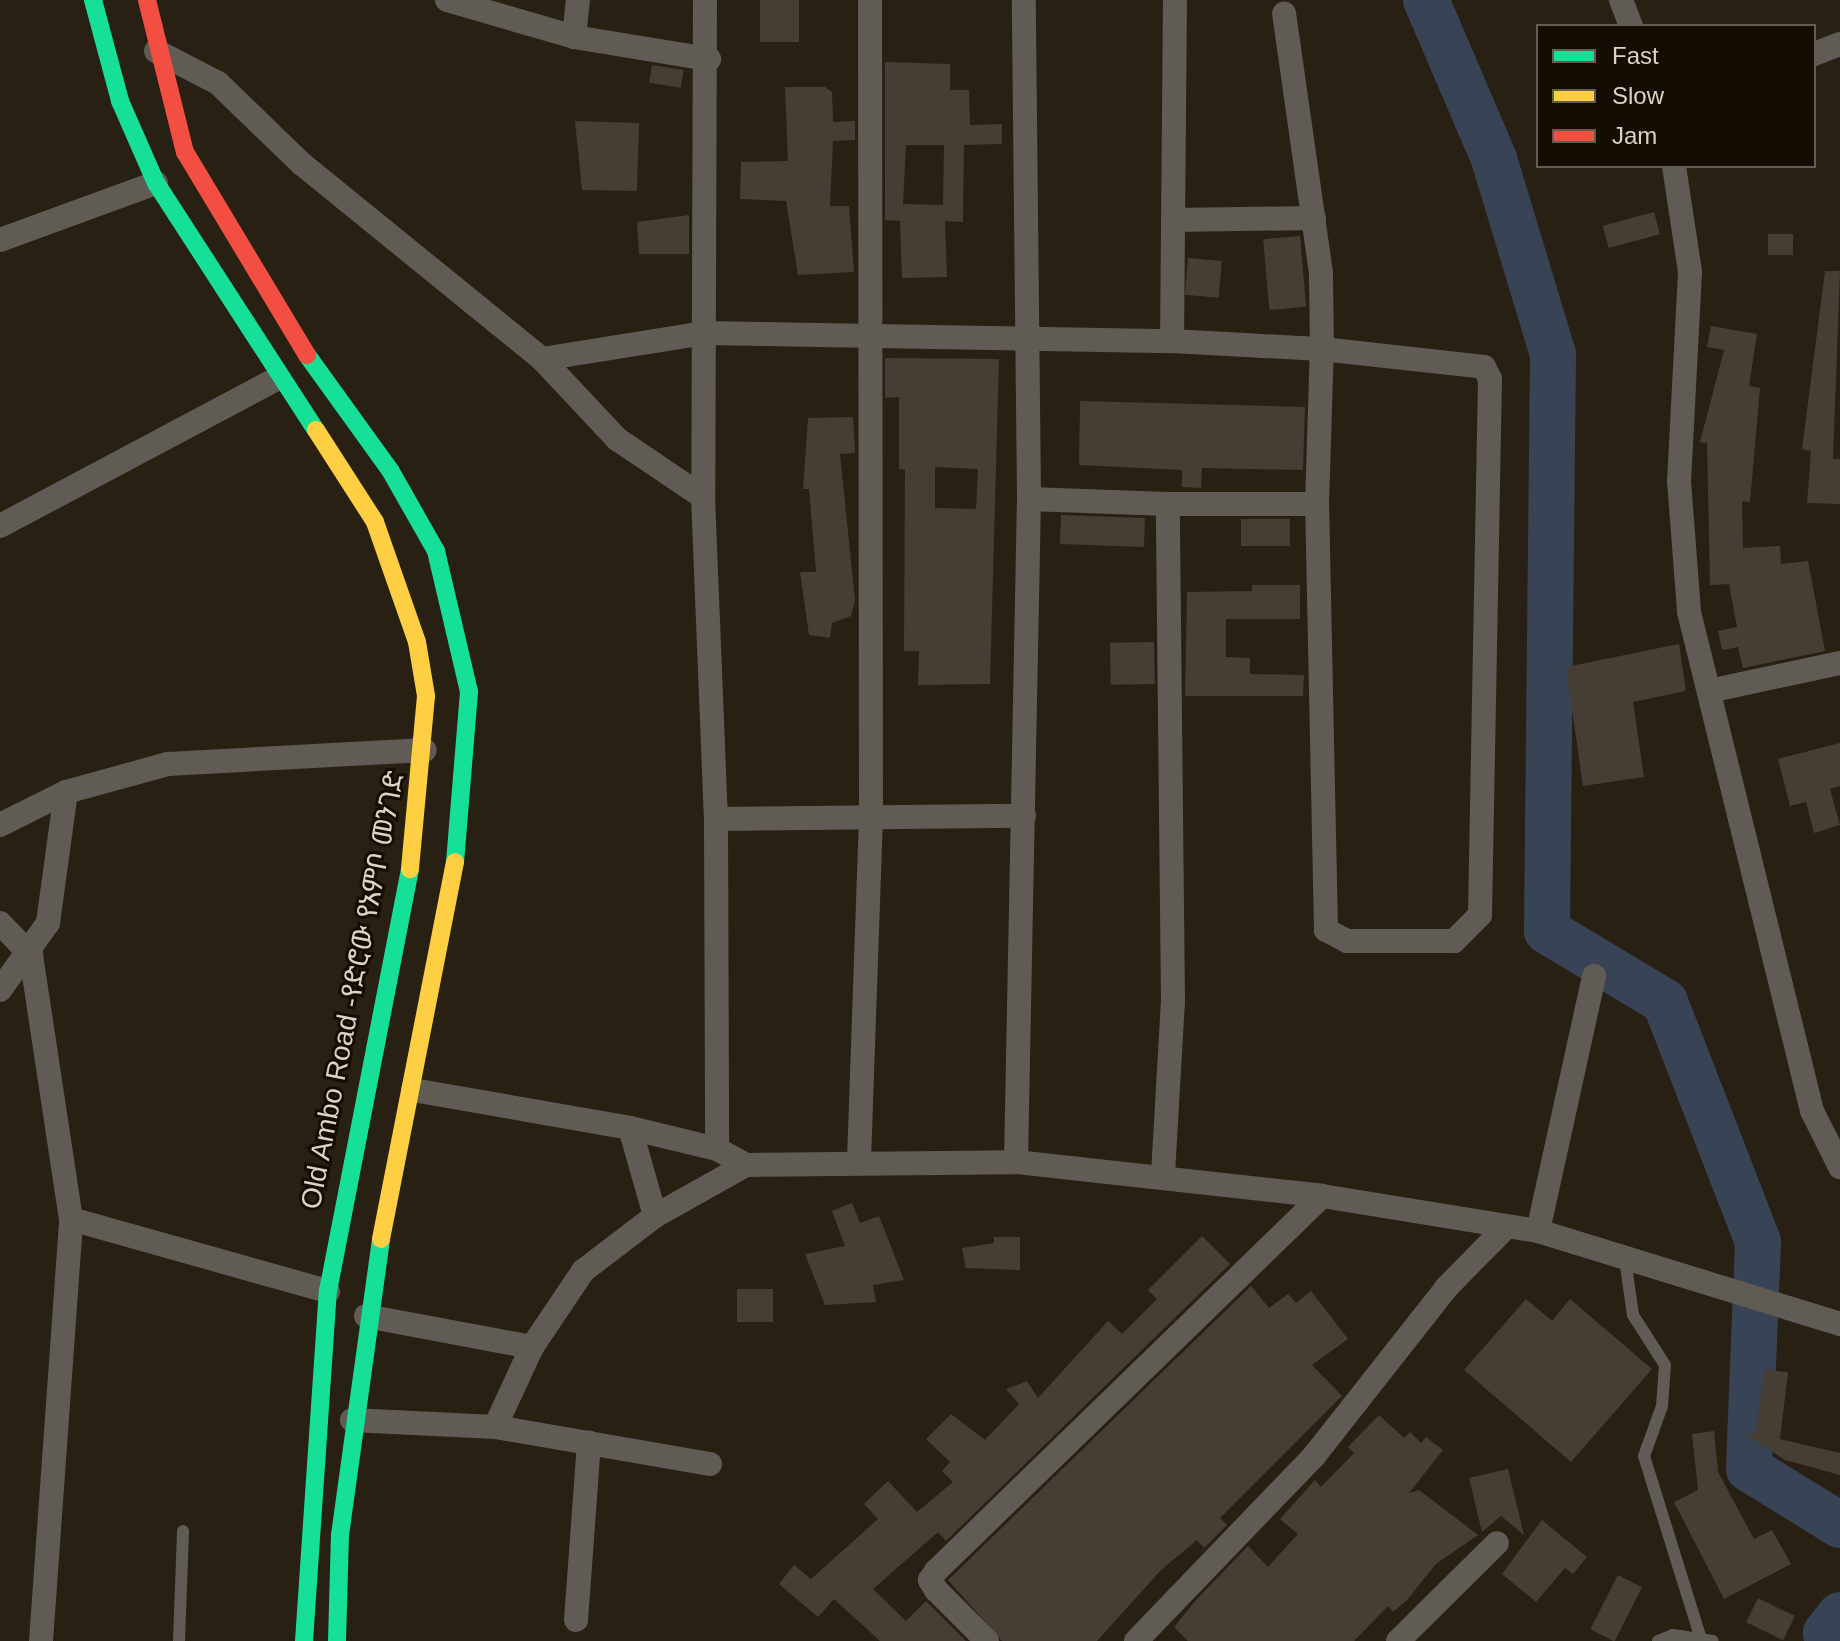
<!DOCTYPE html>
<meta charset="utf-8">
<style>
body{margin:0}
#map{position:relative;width:1840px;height:1641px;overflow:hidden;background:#282012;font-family:Helvetica,"Noto Sans Ethiopic",sans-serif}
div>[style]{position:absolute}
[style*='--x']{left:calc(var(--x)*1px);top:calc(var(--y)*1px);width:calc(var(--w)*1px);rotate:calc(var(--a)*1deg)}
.river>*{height:46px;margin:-23px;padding:0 23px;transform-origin:23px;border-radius:23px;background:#384356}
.building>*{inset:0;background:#463e34;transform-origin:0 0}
.lane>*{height:12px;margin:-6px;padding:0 6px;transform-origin:6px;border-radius:6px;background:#605b55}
.street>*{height:24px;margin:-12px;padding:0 12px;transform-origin:12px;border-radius:12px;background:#605b55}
.fast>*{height:18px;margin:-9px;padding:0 9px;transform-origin:9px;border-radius:9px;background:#16e098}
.slow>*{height:18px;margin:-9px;padding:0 9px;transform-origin:9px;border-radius:9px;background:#ffcf43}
.jam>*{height:18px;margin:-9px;padding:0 9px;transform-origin:9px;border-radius:9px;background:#f24e42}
span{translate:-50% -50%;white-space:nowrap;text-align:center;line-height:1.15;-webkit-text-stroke:6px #140d04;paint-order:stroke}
.street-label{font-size:28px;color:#ddd2c4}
.legend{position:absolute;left:1536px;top:24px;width:280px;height:144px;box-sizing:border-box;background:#140d04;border:2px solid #645c51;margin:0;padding:10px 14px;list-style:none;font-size:24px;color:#ddd2c4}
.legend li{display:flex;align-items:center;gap:16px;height:40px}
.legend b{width:40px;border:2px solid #645c51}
</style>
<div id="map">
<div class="river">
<div style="--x:1426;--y:0;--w:173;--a:66.8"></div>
<div style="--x:1494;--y:159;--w:204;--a:73.2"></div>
<div style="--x:1553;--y:354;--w:577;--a:90.6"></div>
<div style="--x:1547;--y:931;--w:138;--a:31"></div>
<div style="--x:1665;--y:1002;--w:257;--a:68.8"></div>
<div style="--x:1758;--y:1242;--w:227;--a:92.3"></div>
<div style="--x:1749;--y:1469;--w:107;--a:31.6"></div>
<div style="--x:1840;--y:1615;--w:23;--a:128"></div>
<div style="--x:1826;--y:1633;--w:15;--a:20"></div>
</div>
<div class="building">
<div style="left:760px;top:0;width:39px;height:42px"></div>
<div style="clip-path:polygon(evenodd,885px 62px,950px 64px,950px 90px,969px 90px,970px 125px,1002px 124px,1002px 144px,964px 145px,963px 222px,945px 221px,947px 277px,902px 278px,900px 221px,885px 220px,885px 62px,906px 145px,944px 145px,943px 205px,903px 204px,906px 145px)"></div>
<div style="left:652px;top:65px;width:32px;height:18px;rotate:9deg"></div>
<div style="clip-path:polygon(785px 87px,825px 87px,832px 92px,833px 122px,855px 121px,855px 140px,833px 141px,830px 206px,849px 206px,854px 272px,798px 275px,786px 201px,740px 199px,741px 162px,788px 161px)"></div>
<div style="clip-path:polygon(575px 121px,639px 123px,637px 191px,582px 190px)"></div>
<div style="left:1654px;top:212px;width:23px;height:53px;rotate:75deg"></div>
<div style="clip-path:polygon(689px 215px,689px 254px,639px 254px,637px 222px)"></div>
<div style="left:1793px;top:234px;width:21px;height:25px;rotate:90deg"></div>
<div style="left:1300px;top:236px;width:71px;height:37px;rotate:85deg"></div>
<div style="left:1188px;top:258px;width:34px;height:37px;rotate:5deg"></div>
<div style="clip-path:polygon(1825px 271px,1840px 271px,1833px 459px,1840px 459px,1840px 504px,1807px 503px,1811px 451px,1802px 449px)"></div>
<div style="clip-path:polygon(1711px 326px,1757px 334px,1749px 386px,1760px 388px,1750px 502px,1742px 501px,1743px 548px,1780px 546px,1781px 564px,1808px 561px,1825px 651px,1743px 668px,1738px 647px,1722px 650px,1718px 631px,1737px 627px,1729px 584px,1710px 585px,1707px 443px,1700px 442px,1724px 350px,1707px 347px)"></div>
<div style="clip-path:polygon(evenodd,885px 358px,999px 359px,990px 684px,918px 685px,919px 651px,904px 651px,905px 470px,899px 469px,899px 397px,885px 398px,885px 358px,935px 467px,978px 469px,976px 509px,935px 508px,935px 467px)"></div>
<div style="clip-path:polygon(1080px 401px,1305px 407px,1303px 470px,1202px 468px,1201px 488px,1182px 487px,1182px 470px,1079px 465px)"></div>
<div style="clip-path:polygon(853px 417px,855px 453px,840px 454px,855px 600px,851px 616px,832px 623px,830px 638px,809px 635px,800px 572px,816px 572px,809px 489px,803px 489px,808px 418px)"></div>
<div style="left:1061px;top:515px;width:84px;height:29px;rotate:2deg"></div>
<div style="left:1241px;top:519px;width:49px;height:27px"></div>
<div style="clip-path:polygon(1252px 585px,1300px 585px,1300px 619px,1226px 619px,1226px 657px,1250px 658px,1250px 674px,1304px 675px,1303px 696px,1185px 696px,1187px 592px,1252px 591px)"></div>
<div style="left:1154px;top:642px;width:42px;height:44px;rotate:89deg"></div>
<div style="clip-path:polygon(1679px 644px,1686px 691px,1633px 702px,1644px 777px,1583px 786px,1566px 667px)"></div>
<div style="clip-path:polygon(1840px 743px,1840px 786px,1830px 789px,1840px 825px,1814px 833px,1806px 802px,1790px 806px,1778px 759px)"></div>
<div style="clip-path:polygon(852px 1203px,860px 1223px,879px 1216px,904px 1280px,873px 1285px,876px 1302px,825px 1305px,805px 1254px,845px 1246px,832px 1211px)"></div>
<div style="clip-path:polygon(1202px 1236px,1230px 1264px,946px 1541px,938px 1532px,873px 1589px,906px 1621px,926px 1601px,966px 1641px,880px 1641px,834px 1599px,818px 1617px,779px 1584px,794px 1565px,811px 1579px,878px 1519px,864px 1504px,888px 1481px,917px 1512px,953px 1482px,942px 1471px,950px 1462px,926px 1439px,951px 1414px,985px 1440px,1019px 1404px,1006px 1389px,1027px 1381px,1038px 1398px,1108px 1321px,1122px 1334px,1157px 1299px,1148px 1290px)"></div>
<div style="clip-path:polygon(994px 1237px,1020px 1237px,1020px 1270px,966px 1268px,962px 1248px,994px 1243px)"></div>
<div style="clip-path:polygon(1251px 1286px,1269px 1308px,1288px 1294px,1296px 1303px,1311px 1291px,1348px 1339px,1312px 1365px,1342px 1396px,1220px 1518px,1227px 1525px,1204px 1548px,1197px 1540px,1161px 1570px,1097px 1641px,1002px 1641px,948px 1580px)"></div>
<div style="left:773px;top:1289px;width:33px;height:36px;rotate:90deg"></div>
<div style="clip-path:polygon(1526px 1299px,1552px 1321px,1570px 1299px,1652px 1369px,1571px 1462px,1464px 1370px)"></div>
<div style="clip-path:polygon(1764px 1370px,1788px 1372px,1780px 1439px,1840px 1453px,1840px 1475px,1785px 1460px,1744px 1433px,1756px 1433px)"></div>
<div style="clip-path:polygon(1379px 1415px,1404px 1438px,1410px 1432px,1421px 1443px,1426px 1437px,1443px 1450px,1409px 1493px,1419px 1490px,1478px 1535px,1436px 1564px,1407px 1600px,1393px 1612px,1388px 1606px,1354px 1641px,1188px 1641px,1174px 1627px,1196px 1600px,1248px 1546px,1268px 1567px,1298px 1534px,1280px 1519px,1315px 1480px,1321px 1487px,1354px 1453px,1348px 1447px)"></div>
<div style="clip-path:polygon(1714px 1431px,1718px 1472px,1754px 1539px,1772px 1530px,1791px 1564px,1724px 1599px,1674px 1502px,1698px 1490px,1692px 1434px)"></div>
<div style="clip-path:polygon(1508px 1469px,1524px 1535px,1501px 1516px,1482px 1532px,1469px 1478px)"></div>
<div style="clip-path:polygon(1542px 1520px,1587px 1557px,1573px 1574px,1565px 1568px,1536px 1602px,1502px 1574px)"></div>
<div style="left:1618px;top:1575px;width:27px;height:61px;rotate:27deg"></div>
<div style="left:1758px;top:1598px;width:41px;height:27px;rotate:26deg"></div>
</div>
<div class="lane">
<div style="--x:1625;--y:1259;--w:57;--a:81.9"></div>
<div style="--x:1633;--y:1315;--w:59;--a:57.4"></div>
<div style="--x:1665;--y:1365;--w:41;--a:94.2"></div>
<div style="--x:1662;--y:1406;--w:53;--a:109.8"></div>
<div style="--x:1644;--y:1456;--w:189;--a:72.7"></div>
<div style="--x:179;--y:1641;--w:110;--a:-87.9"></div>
<div style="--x:1658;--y:1641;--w:16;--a:-22"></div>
<div style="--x:1673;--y:1635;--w:40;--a:8.5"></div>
</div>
<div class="street">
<div style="--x:447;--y:0;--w:132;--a:16.2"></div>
<div style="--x:574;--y:37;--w:137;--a:9.3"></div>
<div style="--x:705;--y:0;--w:497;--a:90.2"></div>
<div style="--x:703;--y:497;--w:322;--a:87.7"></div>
<div style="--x:716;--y:819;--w:330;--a:89.8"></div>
<div style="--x:1621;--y:0;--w:28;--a:69"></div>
<div style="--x:574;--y:37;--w:37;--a:-84"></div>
<div style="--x:156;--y:51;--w:70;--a:27.3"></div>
<div style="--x:218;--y:83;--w:117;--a:44"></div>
<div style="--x:302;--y:164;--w:309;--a:39.1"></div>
<div style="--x:542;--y:359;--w:110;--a:46.8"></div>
<div style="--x:617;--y:439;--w:104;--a:34"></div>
<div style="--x:1814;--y:54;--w:28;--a:-21"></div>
<div style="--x:1674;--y:166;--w:107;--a:81.4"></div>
<div style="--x:1690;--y:272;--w:209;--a:93"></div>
<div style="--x:1679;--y:481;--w:131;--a:85.6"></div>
<div style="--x:1689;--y:612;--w:514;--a:76.15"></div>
<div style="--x:1812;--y:1111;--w:63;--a:63.4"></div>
<div style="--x:1173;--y:220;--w:141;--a:-0.8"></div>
<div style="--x:0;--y:240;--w:166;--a:-20.1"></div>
<div style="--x:1172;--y:341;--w:341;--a:-89.5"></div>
<div style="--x:542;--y:359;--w:164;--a:-9.1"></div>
<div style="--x:704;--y:333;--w:468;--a:1"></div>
<div style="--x:1172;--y:341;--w:150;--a:3.1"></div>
<div style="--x:1322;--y:349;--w:163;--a:6.3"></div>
<div style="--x:1484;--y:367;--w:13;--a:63"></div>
<div style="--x:1490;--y:379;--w:536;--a:91.07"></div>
<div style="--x:1480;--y:915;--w:37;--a:135"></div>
<div style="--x:1454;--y:941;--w:107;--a:180"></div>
<div style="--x:1347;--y:941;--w:24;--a:-152"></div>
<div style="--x:1326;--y:930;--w:426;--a:-91.2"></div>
<div style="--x:1317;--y:504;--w:155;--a:-88.2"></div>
<div style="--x:1322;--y:349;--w:76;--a:-90.8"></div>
<div style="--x:1321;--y:273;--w:262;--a:-98.1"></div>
<div style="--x:1029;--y:499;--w:139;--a:2.1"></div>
<div style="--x:0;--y:526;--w:314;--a:-28"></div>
<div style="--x:1709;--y:691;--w:134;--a:-12.1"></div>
<div style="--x:716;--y:819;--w:308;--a:-0.6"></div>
<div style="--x:0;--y:825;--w:74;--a:-26.6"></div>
<div style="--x:66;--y:792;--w:106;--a:-15.4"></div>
<div style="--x:168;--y:764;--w:257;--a:-3.1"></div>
<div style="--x:0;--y:923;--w:45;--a:45.9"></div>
<div style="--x:31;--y:955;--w:267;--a:81.4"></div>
<div style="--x:71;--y:1219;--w:267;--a:15.7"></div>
<div style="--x:0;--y:990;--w:82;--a:-54.4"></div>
<div style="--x:48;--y:923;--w:132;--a:-82.2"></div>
<div style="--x:413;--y:1090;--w:220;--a:9.9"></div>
<div style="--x:630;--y:1128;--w:89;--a:13.6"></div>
<div style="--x:717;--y:1149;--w:33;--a:29"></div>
<div style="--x:746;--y:1165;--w:270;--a:-0.6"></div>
<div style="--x:1016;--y:1162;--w:308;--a:6.3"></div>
<div style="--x:630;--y:1128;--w:91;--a:74.1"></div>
<div style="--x:859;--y:1160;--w:340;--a:-88"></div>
<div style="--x:871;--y:820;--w:820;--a:-90.07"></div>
<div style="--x:1016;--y:1162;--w:663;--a:-88.88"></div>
<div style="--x:1029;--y:499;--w:499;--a:-90.6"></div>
<div style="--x:1163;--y:1174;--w:171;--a:-86.7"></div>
<div style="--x:1173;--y:1003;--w:499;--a:-90.6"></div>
<div style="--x:1168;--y:504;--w:149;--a:0"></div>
<div style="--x:1538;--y:1231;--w:261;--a:-77.6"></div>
<div style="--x:366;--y:1316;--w:169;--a:10.6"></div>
<div style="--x:352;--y:1420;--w:143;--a:2.8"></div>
<div style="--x:710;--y:1464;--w:218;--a:-170.2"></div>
<div style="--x:495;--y:1427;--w:88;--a:-65.2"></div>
<div style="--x:532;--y:1347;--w:92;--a:-56.1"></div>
<div style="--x:583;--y:1271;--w:91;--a:-37.4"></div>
<div style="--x:655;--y:1216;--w:104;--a:-29.3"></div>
<div style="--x:576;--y:1620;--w:178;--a:-85.8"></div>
<div style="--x:41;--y:1641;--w:423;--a:-85.9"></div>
<div style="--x:987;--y:1641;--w:72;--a:-135"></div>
<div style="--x:936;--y:1590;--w:12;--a:-121"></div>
<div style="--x:930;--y:1580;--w:11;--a:-56"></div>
<div style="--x:936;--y:1571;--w:538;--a:-44.17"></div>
<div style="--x:1322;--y:1196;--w:219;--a:9.2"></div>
<div style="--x:1538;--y:1231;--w:316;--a:17.1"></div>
<div style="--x:1136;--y:1641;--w:257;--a:-46.1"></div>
<div style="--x:1314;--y:1456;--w:214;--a:-51.8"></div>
<div style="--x:1446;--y:1288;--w:81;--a:-45.5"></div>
<div style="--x:1398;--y:1641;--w:139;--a:-44.7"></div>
</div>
<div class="fast">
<div style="--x:93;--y:0;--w:105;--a:75"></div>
<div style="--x:120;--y:101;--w:90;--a:66.3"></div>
<div style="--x:156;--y:183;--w:294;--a:57.1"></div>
<div style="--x:307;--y:355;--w:142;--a:54.2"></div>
<div style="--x:390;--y:470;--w:93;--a:60.4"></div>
<div style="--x:436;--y:551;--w:145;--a:76.8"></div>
<div style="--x:469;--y:692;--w:171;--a:94.7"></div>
<div style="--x:304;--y:1641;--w:351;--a:-86.1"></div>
<div style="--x:328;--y:1291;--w:430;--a:-79"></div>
<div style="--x:337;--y:1641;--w:106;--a:-88.4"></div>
<div style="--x:340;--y:1535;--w:299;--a:-82.1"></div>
</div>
<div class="slow">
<div style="--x:316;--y:430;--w:109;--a:57.3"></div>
<div style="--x:375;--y:522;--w:127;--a:70.7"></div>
<div style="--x:417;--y:642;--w:55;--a:80.5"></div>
<div style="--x:426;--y:696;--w:174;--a:95.3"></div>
<div style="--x:381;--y:1239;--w:384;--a:-78.9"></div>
</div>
<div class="jam">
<div style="--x:147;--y:0;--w:157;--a:76"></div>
<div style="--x:185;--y:152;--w:237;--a:59"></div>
</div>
<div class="street-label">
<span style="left:353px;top:990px;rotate:-79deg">Old Ambo Road -የድሮው የአምቦ መንገድ</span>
</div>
<ul class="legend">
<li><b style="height:10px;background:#16e098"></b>Fast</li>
<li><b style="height:10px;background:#ffcf43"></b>Slow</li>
<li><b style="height:10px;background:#f24e42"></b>Jam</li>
</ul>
</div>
